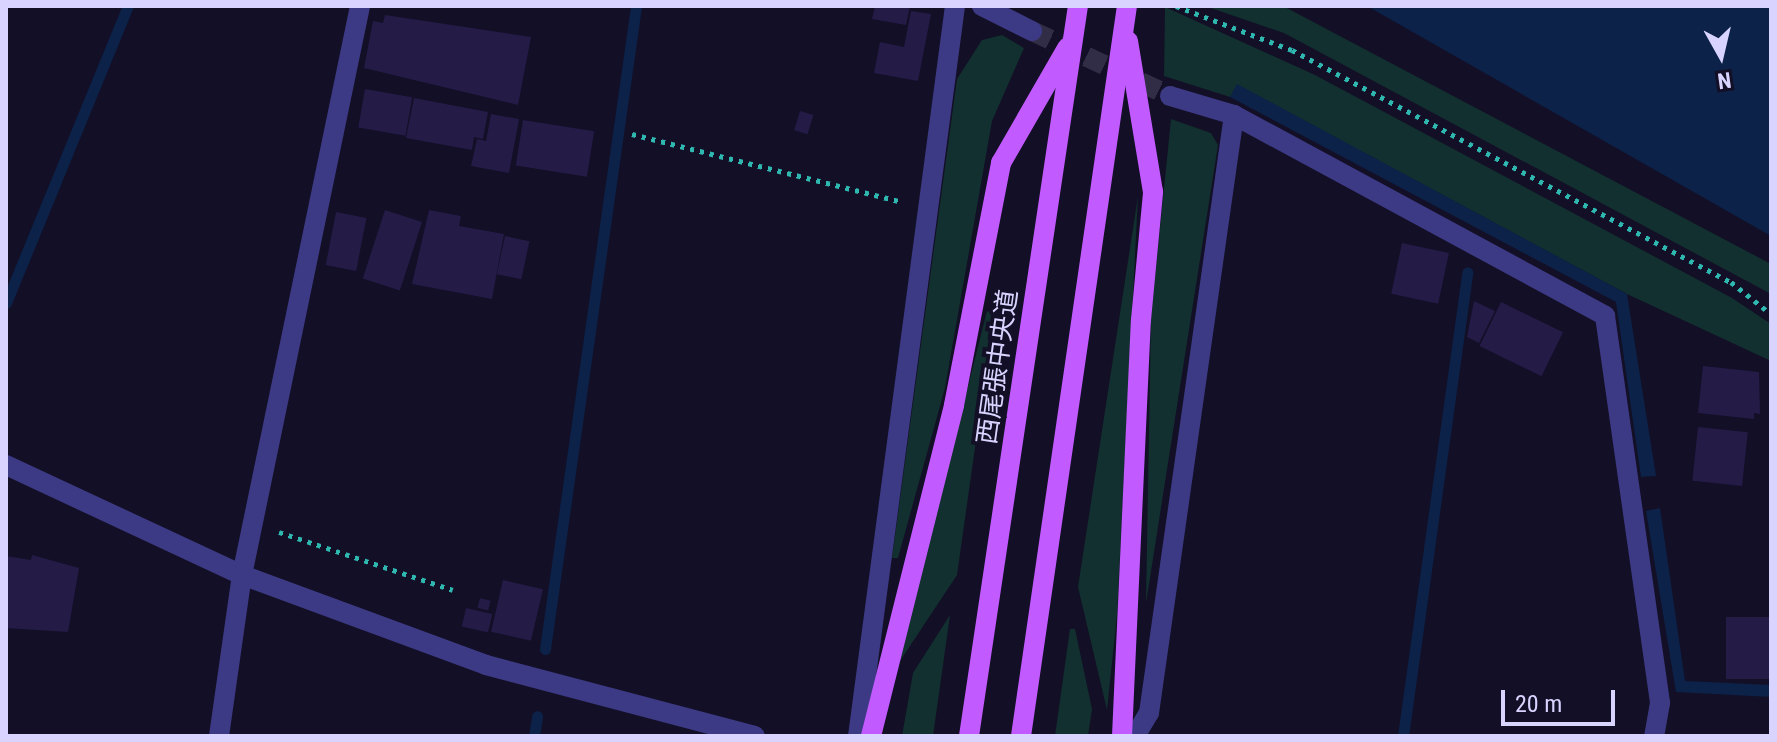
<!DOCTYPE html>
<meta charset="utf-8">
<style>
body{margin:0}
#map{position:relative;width:1777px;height:742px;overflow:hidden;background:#130f26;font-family:"Roboto Condensed","Noto Sans JP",sans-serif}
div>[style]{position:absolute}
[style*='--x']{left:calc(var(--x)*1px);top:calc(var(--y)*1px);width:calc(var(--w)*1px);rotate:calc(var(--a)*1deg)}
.green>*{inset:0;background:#12302f}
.water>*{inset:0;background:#0c2248}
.stream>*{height:11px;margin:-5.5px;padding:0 5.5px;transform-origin:5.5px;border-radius:5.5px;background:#0c2248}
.building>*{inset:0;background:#241b47;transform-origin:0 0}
.minor-tunnel>*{height:20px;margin-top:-10px;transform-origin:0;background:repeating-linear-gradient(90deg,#312d47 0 20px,transparent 0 30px)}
.path>*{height:5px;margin-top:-2.5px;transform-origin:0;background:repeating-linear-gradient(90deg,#2fb8b0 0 4px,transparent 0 10px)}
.minor>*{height:20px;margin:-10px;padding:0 10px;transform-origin:10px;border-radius:10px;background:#3d3a85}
.tertiary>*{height:20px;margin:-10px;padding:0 10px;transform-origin:10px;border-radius:10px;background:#3d3a85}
.primary>*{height:20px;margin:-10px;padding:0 10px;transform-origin:10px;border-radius:10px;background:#c25bff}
span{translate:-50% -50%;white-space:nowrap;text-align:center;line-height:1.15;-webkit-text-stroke:8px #130f26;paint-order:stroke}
.street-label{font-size:26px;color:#d9d4ff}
.frame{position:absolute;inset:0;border:8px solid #d9d4ff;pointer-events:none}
.north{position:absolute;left:1681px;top:16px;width:80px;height:80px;-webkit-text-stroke:6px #130f26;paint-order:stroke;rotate:172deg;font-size:22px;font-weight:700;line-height:32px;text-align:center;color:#d9d4ff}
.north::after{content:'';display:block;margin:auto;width:28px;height:36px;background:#d9d4ff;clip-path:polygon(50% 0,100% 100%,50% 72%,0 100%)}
.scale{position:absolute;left:1501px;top:690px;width:114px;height:36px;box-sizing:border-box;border:4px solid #d9d4ff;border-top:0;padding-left:10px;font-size:24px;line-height:28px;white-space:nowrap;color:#d9d4ff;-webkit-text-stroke:6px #130f26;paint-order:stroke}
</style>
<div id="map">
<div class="green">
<div style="clip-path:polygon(1205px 6px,1283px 6px,1771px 264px,1771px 294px,1284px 33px)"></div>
<div style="clip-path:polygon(1165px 7px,1315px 75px,1732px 298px,1771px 324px,1771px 361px,1627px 294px,1238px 85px,1230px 97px,1164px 76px)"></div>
<div style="clip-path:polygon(1002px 35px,1024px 48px,992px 121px,945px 388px,898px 558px,892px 558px,957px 79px,982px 40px)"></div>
<div style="clip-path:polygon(1171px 119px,1211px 133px,1218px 145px,1146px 603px,1151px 318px)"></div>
<div style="clip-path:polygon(1138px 196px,1117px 615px,1107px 710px,1078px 587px)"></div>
<div style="clip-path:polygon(987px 311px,994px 313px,957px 575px,898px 664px)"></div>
<div style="clip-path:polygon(950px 615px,933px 736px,902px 736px,913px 673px)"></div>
<div style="clip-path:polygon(1070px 629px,1075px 629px,1092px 709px,1088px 736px,1055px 736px)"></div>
</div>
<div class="water">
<div style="clip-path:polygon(1367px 6px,1771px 6px,1771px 236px)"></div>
<div style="clip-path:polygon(1237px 84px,1627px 294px,1656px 476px,1641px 477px,1616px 302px,1230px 97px)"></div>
<div style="clip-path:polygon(1660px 508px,1685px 681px,1771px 685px,1771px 697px,1676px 692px,1646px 511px)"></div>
</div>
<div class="stream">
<div style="--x:6;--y:303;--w:321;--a:-67.7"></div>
<div style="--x:545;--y:649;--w:649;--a:-81.94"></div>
<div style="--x:534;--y:736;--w:20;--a:-81"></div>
<div style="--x:1403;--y:736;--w:468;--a:-82.1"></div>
</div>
<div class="building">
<div style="clip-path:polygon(875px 6px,910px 6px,906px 25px,872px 19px)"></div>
<div style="clip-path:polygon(911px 11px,931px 14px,918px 81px,874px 73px,880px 42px,904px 47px)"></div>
<div style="clip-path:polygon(385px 15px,531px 37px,518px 105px,364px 68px,373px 21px,383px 23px)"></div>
<div style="left:365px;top:89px;width:48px;height:39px;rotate:10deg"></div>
<div style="clip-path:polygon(414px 98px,488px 112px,483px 139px,474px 137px,472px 150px,406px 138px)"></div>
<div style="left:800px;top:111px;width:14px;height:20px;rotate:17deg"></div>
<div style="clip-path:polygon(491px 114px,519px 119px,509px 173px,471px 166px,477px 139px,486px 141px)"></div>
<div style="left:523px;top:120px;width:72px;height:46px;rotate:9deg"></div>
<div style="left:385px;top:210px;width:39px;height:72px;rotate:18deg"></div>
<div style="clip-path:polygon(429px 210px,461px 216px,459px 226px,504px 234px,492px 299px,412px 284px)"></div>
<div style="left:336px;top:212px;width:31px;height:54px;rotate:11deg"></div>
<div style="left:505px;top:236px;width:25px;height:39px;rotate:12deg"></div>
<div style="left:1402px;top:243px;width:48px;height:52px;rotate:12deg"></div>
<div style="clip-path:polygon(1474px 301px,1495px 311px,1479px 343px,1467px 337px)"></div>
<div style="left:1501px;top:302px;width:69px;height:49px;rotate:26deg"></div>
<div style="clip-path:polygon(1703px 366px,1759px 372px,1760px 414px,1754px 413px,1754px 419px,1698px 413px)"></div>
<div style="left:1698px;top:427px;width:50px;height:54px;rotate:6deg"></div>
<div style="clip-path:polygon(32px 555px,79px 568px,68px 632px,6px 628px,6px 556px,31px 560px)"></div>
<div style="left:503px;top:580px;width:41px;height:53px;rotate:13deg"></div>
<div style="left:480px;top:598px;width:11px;height:10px;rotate:15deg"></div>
<div style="left:466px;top:608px;width:27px;height:19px;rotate:13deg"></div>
<div style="left:1726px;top:617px;width:45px;height:62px"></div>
</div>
<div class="minor-tunnel">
<div style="--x:1032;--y:31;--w:153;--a:25.2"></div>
</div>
<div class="path">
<div style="--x:1176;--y:6;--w:124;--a:20.8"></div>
<div style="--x:1292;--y:50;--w:497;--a:27.9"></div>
<div style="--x:1731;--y:282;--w:51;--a:38.7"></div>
<div style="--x:632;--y:134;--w:278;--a:14.1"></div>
<div style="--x:279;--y:532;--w:183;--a:18.4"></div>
</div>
<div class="minor">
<div style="--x:982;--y:6;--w:56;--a:26.6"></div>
<div style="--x:1170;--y:96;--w:67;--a:16.5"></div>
<div style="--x:1234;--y:115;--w:422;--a:28.4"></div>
<div style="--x:1605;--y:316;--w:391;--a:81.9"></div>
<div style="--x:1660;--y:703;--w:34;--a:100"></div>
<div style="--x:219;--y:736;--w:163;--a:-81.9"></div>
<div style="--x:242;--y:575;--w:581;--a:-78.28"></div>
<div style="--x:858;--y:736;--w:736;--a:-82.43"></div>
<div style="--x:1135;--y:736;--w:27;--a:-59"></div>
<div style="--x:1149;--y:713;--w:604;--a:-81.91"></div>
</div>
<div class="tertiary">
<div style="--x:6;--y:465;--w:260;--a:25"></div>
<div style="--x:242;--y:575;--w:260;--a:20.2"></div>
<div style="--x:486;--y:665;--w:278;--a:14.8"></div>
</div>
<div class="primary">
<div style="--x:871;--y:736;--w:341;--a:-75.9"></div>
<div style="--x:954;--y:405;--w:247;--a:-79"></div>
<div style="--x:1001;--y:163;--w:133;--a:-60.1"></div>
<div style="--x:969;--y:736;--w:738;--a:-81.51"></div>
<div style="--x:1021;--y:736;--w:738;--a:-81.74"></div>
<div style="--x:1122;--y:736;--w:416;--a:-87.4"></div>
<div style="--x:1141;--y:320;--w:129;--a:-84.6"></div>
<div style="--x:1153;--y:192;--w:153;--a:-99.4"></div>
</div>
<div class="street-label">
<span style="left:998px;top:367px;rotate:-82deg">西尾張中央道</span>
</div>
<div class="frame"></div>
<div class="north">N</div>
<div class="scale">20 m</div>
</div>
